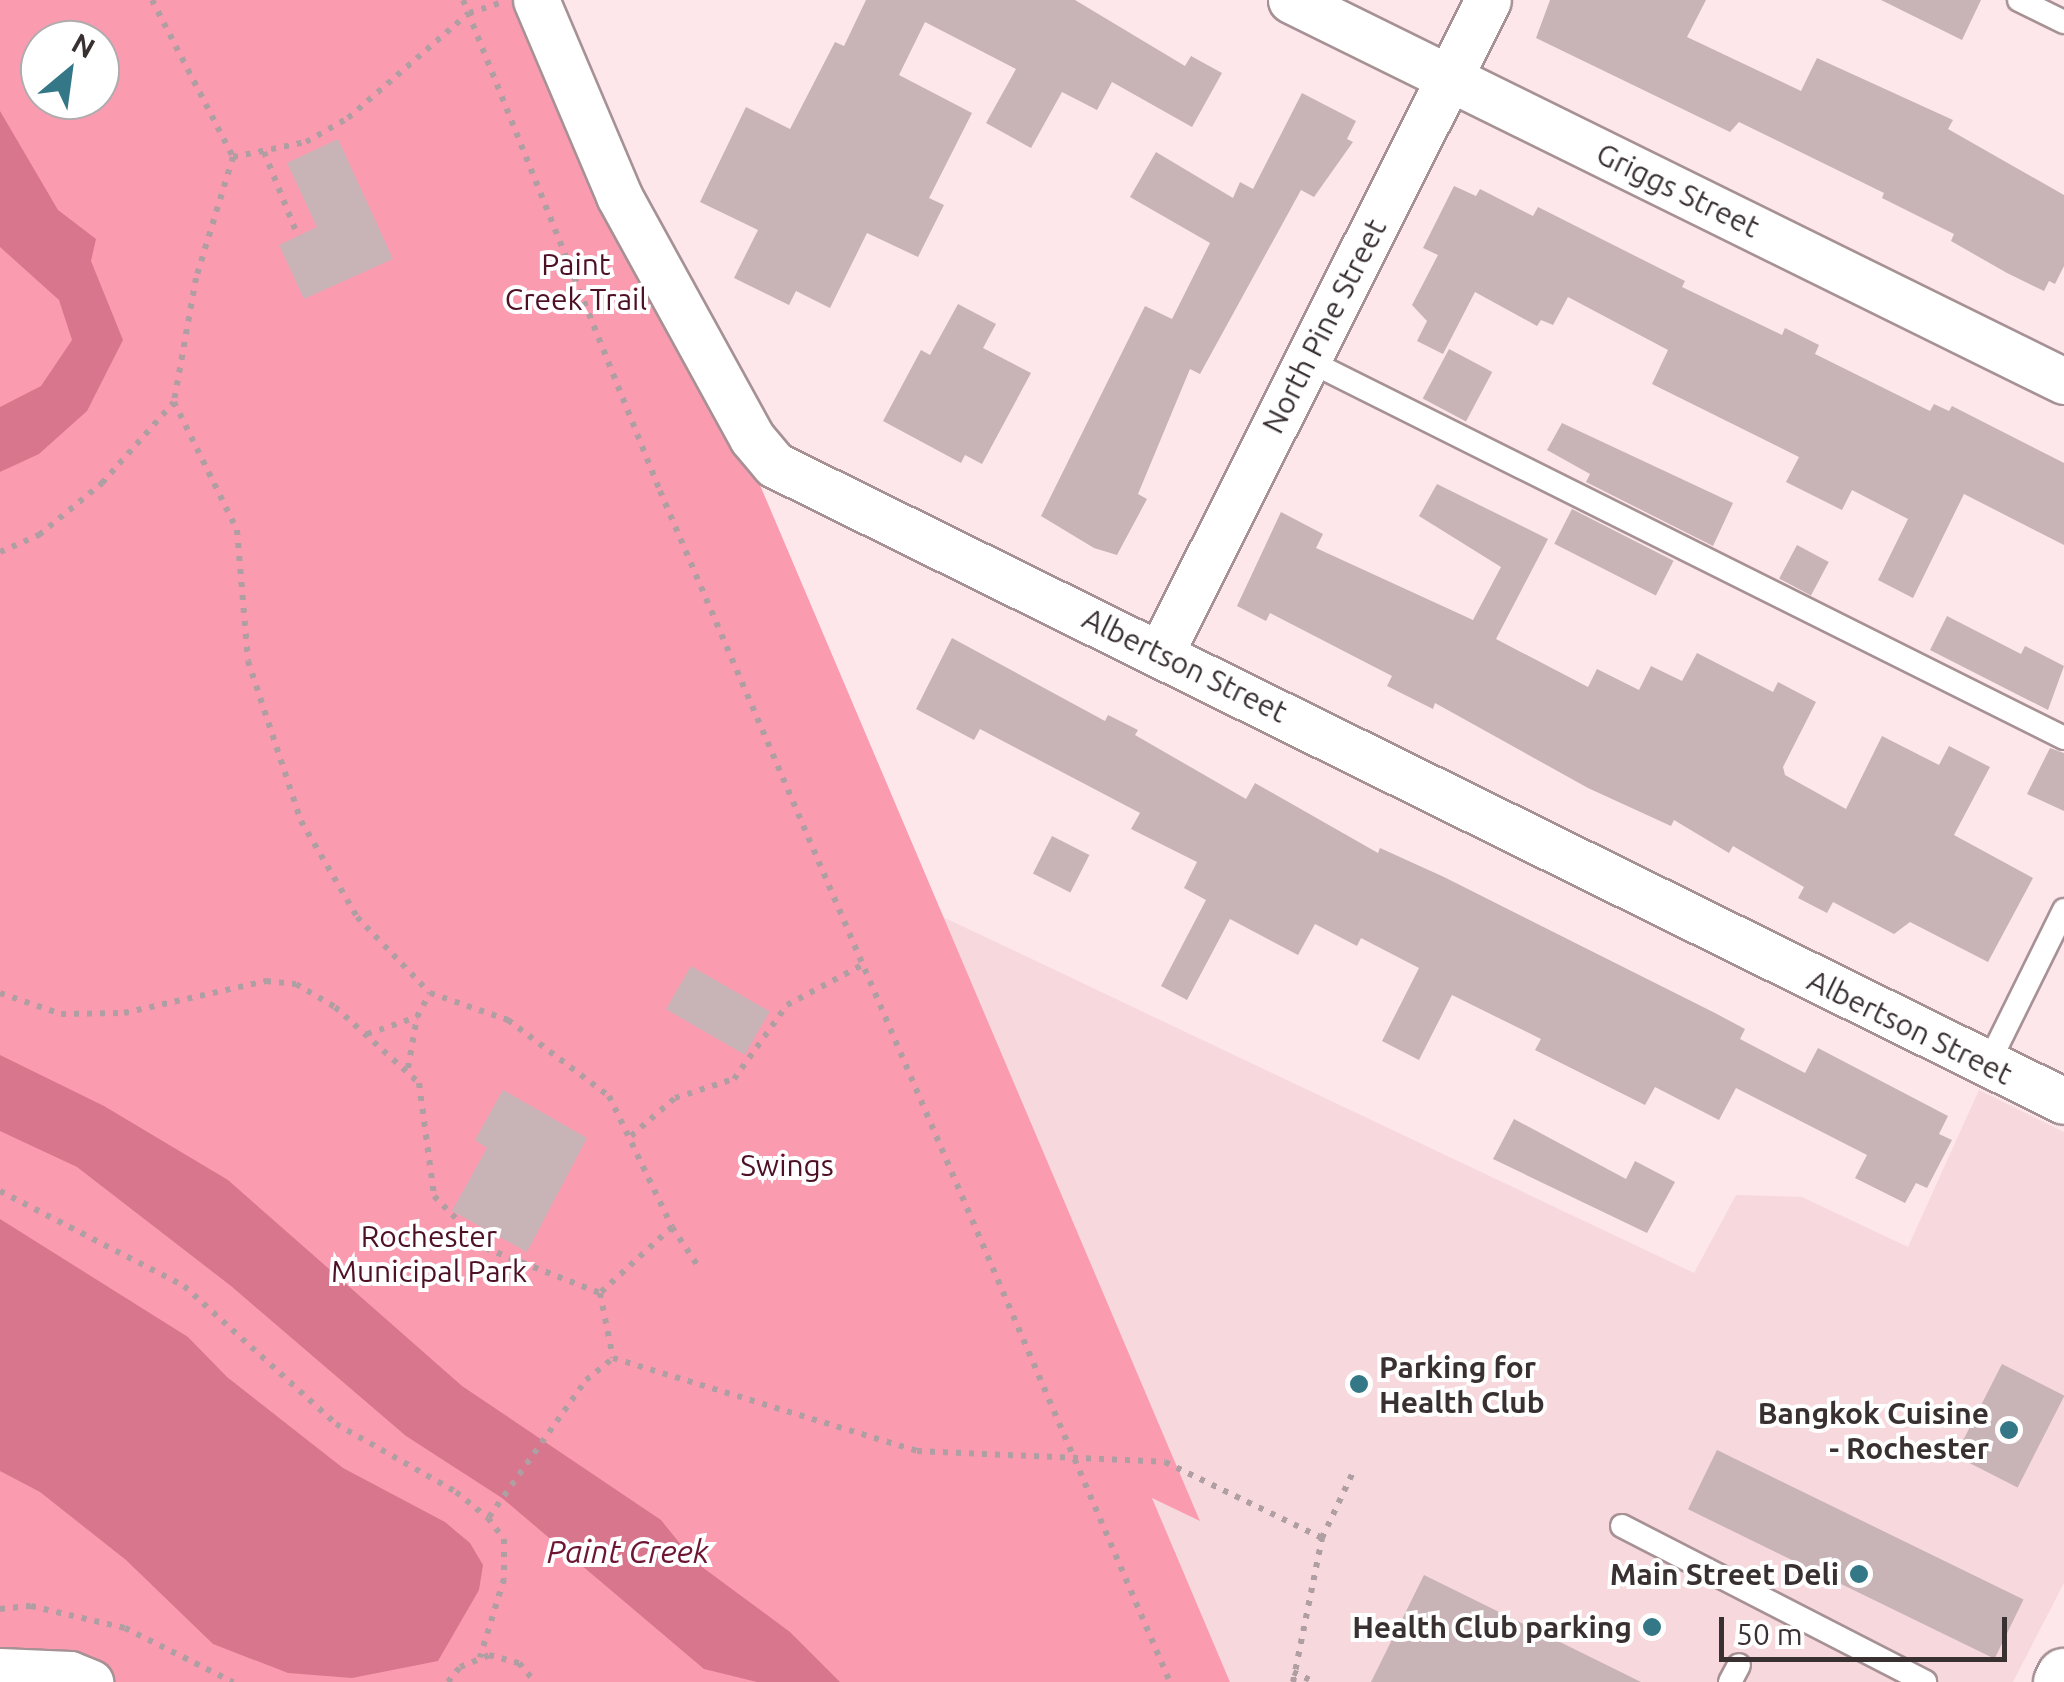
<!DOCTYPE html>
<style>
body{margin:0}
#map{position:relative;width:2064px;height:1682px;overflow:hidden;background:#fde7eb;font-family:Ubuntu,sans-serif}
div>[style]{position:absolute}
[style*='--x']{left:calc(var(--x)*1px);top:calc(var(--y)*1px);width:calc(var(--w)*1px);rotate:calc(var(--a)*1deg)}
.built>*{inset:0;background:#f7d8dd}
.green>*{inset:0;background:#fb9bb0}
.water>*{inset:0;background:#d8768d}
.building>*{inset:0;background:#c8b3b7;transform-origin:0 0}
.path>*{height:6px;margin-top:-3px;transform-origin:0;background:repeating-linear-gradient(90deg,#af9ea2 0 5px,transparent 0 13px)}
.roads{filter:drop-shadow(2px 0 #a69195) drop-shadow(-2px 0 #a69195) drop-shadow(0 2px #a69195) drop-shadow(0 -2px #a69195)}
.lane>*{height:22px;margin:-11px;padding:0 11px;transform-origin:11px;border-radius:11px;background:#fff}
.street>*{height:45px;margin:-22.5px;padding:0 22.5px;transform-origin:22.5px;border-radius:22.5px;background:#fff}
.primary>*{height:55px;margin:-27.5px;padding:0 27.5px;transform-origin:27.5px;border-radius:27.5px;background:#fff}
.dots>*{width:28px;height:28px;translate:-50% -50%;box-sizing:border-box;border:5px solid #fff;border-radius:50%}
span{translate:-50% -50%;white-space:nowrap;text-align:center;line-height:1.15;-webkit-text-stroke:8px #fff;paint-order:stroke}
.street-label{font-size:30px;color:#393032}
.park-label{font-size:30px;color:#4d1024}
.poi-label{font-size:30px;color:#393032;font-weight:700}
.left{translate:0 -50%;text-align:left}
.right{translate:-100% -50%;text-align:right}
.water-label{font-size:32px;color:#6d1533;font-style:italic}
.north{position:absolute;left:20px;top:20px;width:100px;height:100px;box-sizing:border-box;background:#fff;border:2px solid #b0acad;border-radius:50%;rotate:29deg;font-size:28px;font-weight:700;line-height:40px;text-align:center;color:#393032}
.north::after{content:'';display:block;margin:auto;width:35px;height:45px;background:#347888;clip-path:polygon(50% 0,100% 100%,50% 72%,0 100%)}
.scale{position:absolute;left:1719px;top:1617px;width:288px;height:45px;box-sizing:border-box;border:5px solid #393032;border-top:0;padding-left:12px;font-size:30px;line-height:35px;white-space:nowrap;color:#393032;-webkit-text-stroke:8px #fff;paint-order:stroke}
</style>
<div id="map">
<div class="built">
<div style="clip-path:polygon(943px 917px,1694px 1273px,1736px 1195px,1802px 1197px,1908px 1247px,1979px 1090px,2064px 1132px,2064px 1583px,2013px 1682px,1230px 1682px,1151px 1496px,1199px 1519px)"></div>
</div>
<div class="green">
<div style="clip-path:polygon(evenodd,0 0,554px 0,1200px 1521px,1152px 1498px,1230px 1682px,0 1682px,0 0,40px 40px,100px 40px,100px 100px,40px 100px,40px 40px)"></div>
</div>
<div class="water">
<div style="clip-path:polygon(0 111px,58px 210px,96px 239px,91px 261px,123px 340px,87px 411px,39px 454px,0 472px,0 407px,41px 386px,72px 340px,59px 300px,0 247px)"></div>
<div style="clip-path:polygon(0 1055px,104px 1106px,228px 1180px,462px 1386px,661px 1520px,694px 1561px,790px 1632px,840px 1682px,757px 1682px,704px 1669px,502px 1498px,406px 1436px,231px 1286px,77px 1167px,0 1131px)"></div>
<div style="clip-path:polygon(0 1219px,188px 1337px,227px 1377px,343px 1468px,445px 1522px,470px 1543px,483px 1565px,479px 1590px,438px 1661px,352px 1678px,288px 1673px,213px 1644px,126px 1560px,40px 1492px,0 1471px)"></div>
</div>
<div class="building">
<div style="clip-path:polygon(866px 0,1075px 0,1185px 66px,1191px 56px,1222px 73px,1192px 127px,1112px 82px,1097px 110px,1062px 92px,1031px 148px,986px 123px,1016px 69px,925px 22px,899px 75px,972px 113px,929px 198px,944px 205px,918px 257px,867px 233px,830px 308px,796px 291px,789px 305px,734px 278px,758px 230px,700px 202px,746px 107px,790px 129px,835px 42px,844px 46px)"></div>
<div style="clip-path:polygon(1550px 0,1706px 0,1687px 37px,1801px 91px,1817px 58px,1953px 120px,1948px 129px,2064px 195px,2064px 266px,2055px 284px,2049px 281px,2044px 291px,2007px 273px,1951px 241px,1954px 234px,1882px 198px,1884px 193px,1739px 122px,1730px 132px,1536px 38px)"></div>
<div style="clip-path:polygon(1881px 0,1981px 0,1962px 40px)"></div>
<div style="clip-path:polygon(1302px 93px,1356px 121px,1347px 139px,1353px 142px,1314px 197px,1301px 190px,1200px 374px,1190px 369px,1138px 494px,1147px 499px,1117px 555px,1094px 548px,1041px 516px,1145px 306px,1172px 319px,1210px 243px,1130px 197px,1156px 152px,1233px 198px,1240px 182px,1253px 189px)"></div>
<div style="clip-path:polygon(338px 139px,393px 259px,304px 299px,279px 245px,317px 227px,287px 163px)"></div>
<div style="clip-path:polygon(1454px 186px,1476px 196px,1480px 189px,1533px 216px,1538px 207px,1685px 281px,1682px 287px,1782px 335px,1785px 328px,1819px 345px,1815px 354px,1930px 411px,1934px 404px,1949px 411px,1952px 406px,2064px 463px,2064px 545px,1964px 494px,1913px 598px,1878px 580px,1908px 519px,1852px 490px,1842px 510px,1786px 482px,1799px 457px,1652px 384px,1668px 350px,1568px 297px,1553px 325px,1541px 320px,1537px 326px,1475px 292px,1443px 354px,1417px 341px,1427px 321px,1412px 305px,1438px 255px,1423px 248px)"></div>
<div style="clip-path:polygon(958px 304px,996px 324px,983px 348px,1031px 373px,982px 464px,965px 455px,961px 463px,883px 421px,921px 350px,930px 355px)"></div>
<div style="left:1449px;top:349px;width:49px;height:56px;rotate:28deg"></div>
<div style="clip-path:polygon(1562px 423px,1733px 503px,1713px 546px,1586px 482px,1590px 474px,1547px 450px)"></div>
<div style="clip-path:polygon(1437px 484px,1548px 539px,1496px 639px,1588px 687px,1597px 669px,1639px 690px,1651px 666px,1682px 681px,1697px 653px,1773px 692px,1778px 682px,1816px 702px,1783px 767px,1785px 775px,1846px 809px,1882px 736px,1939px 765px,1949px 746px,1990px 767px,1954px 835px,2033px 878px,1988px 962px,1910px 922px,1894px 934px,1833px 902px,1827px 913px,1798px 898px,1804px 887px,1733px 846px,1729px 853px,1674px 820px,1671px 826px,1588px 788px,1435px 703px,1433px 709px,1387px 686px,1392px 676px,1270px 613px,1266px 621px,1237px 606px,1281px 512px,1323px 534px,1316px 548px,1473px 620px,1501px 567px,1419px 516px)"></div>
<div style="left:1572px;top:509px;width:114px;height:39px;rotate:27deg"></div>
<div style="left:1797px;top:545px;width:36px;height:38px;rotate:28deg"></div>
<div style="clip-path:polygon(1947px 616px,2021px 654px,2025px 646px,2064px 666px,2048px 710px,1930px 650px)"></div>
<div style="clip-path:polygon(952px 638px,1105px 721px,1108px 715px,1138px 730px,1135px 735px,1246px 799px,1255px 783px,1378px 853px,1380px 848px,1444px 877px,1715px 1013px,1745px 1029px,1740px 1039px,1805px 1073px,1818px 1048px,1948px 1116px,1939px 1134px,1952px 1140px,1927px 1188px,1916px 1183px,1905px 1203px,1855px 1178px,1867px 1155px,1736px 1088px,1719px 1120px,1655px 1087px,1645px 1105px,1535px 1050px,1541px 1039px,1452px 995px,1419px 1060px,1382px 1041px,1419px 968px,1361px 938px,1357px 946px,1315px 924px,1298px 955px,1230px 919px,1187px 1000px,1161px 986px,1206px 900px,1184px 888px,1197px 862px,1131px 829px,1140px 813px,980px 729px,974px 740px,916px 709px)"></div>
<div style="clip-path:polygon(2050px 748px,2064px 753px,2064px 811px,2027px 794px)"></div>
<div style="left:1052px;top:836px;width:42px;height:42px;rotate:27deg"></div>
<div style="left:691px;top:966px;width:91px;height:50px;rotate:30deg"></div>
<div style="clip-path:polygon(503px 1090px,587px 1138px,527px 1252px,452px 1211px,487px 1148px,475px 1140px)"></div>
<div style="clip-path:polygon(1514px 1119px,1626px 1179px,1635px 1161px,1675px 1182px,1647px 1233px,1493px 1159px)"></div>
<div style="left:2002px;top:1364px;width:70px;height:103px;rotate:27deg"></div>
<div style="left:1717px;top:1450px;width:341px;height:66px;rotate:26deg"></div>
<div style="clip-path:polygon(1424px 1575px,1641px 1682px,1371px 1682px)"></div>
</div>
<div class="path">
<div style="--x:152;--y:0;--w:177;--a:62.7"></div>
<div style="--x:233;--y:157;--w:127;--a:107"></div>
<div style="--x:196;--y:278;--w:126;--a:100.1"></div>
<div style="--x:174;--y:402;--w:143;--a:63.8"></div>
<div style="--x:237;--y:530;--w:131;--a:85.2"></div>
<div style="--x:248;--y:661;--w:169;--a:71.7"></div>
<div style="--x:301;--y:821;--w:111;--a:59.7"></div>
<div style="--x:357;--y:917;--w:105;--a:46.2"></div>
<div style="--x:430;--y:993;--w:83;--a:19.1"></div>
<div style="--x:508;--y:1020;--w:126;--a:37"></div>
<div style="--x:609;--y:1096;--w:145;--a:64.3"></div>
<div style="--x:672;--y:1227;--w:98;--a:137.5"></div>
<div style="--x:600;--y:1293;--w:66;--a:78.7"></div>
<div style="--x:613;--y:1358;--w:318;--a:17"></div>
<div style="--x:917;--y:1451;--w:248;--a:2.5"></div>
<div style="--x:1165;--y:1462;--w:174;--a:25.8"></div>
<div style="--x:1322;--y:1538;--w:73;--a:-64.8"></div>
<div style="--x:463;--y:0;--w:529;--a:68.14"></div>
<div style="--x:660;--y:491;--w:1296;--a:66.82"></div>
<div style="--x:264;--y:152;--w:91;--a:68"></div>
<div style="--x:233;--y:157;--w:75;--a:-11.6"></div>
<div style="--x:306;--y:142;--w:48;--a:-29.7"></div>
<div style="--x:348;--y:118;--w:160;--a:-41"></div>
<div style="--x:469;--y:13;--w:32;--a:-18"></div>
<div style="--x:0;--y:552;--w:43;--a:-23.6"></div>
<div style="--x:39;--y:535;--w:82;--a:-39.5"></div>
<div style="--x:102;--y:483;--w:108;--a:-48.4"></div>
<div style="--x:0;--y:993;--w:65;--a:19"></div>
<div style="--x:61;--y:1014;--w:63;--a:-0.9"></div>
<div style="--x:124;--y:1013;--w:146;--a:-12.7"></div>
<div style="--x:266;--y:981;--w:30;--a:6"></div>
<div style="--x:296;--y:984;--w:45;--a:30.5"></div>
<div style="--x:335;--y:1007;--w:113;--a:42.1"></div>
<div style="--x:419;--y:1083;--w:114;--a:82.4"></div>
<div style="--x:434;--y:1196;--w:73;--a:45.6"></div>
<div style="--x:485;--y:1248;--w:123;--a:21.4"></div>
<div style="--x:367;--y:1034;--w:53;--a:-18.8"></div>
<div style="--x:408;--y:1068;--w:52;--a:-80"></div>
<div style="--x:417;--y:1017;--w:27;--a:-62"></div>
<div style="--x:631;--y:1136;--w:58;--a:-40.8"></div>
<div style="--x:675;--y:1098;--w:62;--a:-17.9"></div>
<div style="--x:734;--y:1079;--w:91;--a:-54.4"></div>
<div style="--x:787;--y:1005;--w:89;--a:-28"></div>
<div style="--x:0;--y:1191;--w:207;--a:27.3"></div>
<div style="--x:184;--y:1286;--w:205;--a:42.2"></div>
<div style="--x:336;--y:1424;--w:138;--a:29.5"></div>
<div style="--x:456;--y:1492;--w:41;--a:39.1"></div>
<div style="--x:488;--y:1518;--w:26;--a:53"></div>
<div style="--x:504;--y:1539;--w:40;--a:90"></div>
<div style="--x:504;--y:1579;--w:82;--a:107.1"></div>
<div style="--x:672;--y:1227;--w:47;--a:56.3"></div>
<div style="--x:489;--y:1517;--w:168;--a:-54.7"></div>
<div style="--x:586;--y:1380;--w:35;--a:-39"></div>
<div style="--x:0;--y:1609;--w:31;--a:-6"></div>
<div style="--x:31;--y:1606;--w:97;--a:13.2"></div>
<div style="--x:125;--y:1628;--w:121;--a:26.6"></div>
<div style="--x:1293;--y:1672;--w:23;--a:25"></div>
<div style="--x:448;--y:1682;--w:19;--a:-51"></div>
<div style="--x:460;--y:1667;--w:31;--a:-22"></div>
<div style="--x:489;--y:1655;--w:31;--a:15"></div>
<div style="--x:519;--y:1663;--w:25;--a:50"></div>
<div style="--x:1293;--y:1682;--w:147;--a:-78.6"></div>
</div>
<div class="roads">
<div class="lane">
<div style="--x:2019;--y:0;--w:50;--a:26.1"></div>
<div style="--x:1307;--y:360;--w:846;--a:26.53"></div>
<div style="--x:1987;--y:1066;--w:174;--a:-63.7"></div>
<div style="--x:1622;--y:1526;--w:341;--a:27.2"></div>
<div style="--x:1730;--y:1682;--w:19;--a:-62"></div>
</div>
<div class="street">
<div style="--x:536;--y:0;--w:213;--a:67"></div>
<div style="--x:619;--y:196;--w:276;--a:61.2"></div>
<div style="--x:752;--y:438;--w:35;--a:50"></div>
<div style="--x:775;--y:465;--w:1437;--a:26.26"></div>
<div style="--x:1291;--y:0;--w:862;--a:26.24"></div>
<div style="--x:1161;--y:652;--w:729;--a:-63.36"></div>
<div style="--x:0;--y:1671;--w:70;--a:2.5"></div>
<div style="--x:70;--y:1674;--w:22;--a:22"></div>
</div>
<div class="primary">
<div style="--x:2061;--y:1682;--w:7;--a:-63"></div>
</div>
</div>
<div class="dots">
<div style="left:1359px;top:1384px;background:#347888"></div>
<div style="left:2009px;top:1430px;background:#347888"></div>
<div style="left:1859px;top:1574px;background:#347888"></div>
<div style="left:1652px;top:1627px;background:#347888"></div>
</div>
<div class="street-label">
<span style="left:1678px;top:190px;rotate:26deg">Griggs Street</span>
<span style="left:1324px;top:326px;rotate:-63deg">North Pine Street</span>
<span style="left:1185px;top:665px;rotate:26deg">Albertson Street</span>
<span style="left:1910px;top:1027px;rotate:26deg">Albertson Street</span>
</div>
<div class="park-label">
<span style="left:576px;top:281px">Paint<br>Creek Trail</span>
<span style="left:787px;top:1165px">Swings</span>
<span style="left:429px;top:1253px">Rochester<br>Municipal Park</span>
</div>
<div class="poi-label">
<span class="left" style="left:1379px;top:1384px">Parking for<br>Health Club</span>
<span class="right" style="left:1989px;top:1430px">Bangkok Cuisine<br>- Rochester</span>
<span class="right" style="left:1839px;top:1574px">Main Street Deli</span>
<span class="right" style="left:1632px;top:1627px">Health Club parking</span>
</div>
<div class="water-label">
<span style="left:628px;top:1551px">Paint Creek</span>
</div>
<div class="north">N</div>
<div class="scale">50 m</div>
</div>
